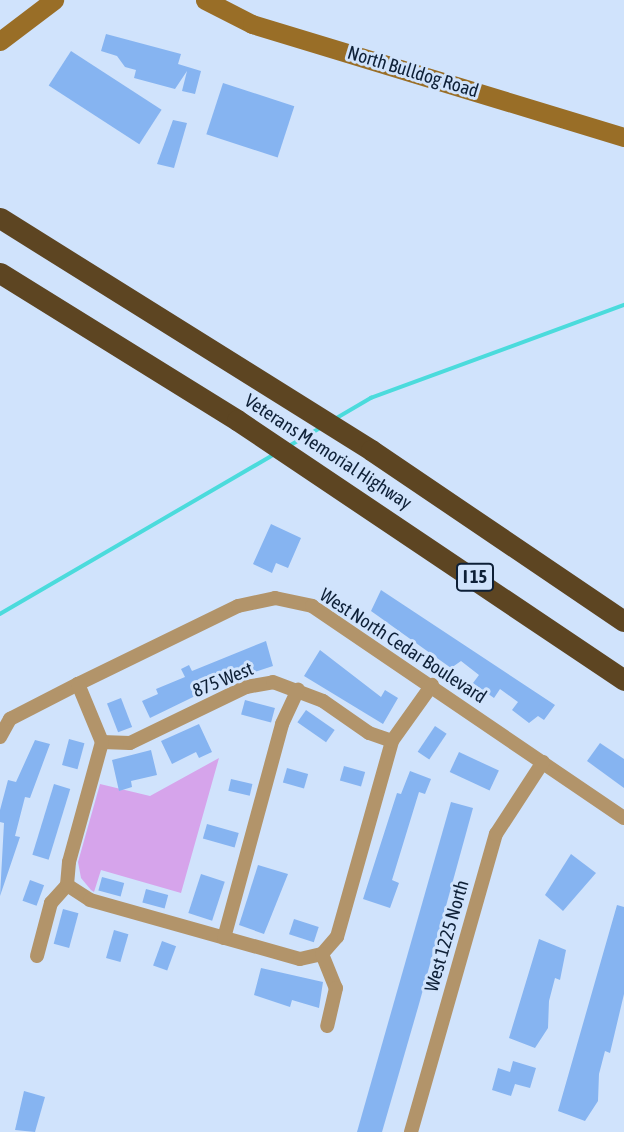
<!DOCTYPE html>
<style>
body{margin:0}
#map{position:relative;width:624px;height:1132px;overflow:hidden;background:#d0e3fc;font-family:"Asap Condensed",sans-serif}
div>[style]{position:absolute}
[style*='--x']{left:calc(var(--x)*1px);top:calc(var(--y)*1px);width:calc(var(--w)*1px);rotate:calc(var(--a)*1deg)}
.green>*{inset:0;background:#d6a4eb}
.stream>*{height:3.5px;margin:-1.75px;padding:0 1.75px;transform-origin:1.75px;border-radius:1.75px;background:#4bdbdc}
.building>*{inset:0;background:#86b4f1;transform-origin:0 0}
.street>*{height:14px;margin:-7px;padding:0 7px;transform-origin:7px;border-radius:7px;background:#b2946a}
.secondary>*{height:19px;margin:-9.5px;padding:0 9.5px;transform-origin:9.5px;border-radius:9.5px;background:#996e27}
.highway>*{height:21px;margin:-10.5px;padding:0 10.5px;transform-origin:10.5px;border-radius:10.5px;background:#5d4522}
span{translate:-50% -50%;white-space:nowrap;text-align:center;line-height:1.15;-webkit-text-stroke:6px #d0e3fc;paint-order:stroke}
.shield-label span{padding:2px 5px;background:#d0e3fc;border:2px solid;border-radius:5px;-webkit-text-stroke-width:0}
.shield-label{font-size:18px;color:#0e2037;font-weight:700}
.street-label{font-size:19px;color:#0e2037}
</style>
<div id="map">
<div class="green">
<div style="clip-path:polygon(219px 758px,181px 893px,101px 870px,94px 892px,91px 890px,81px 878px,78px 862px,100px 784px,150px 796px)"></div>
</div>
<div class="stream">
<div style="--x:335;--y:419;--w:42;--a:-30.3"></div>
<div style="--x:371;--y:398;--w:270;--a:-20.2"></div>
<div style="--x:289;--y:446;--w:38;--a:-30"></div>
<div style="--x:0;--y:614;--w:316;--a:-30.2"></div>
</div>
<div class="building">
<div style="clip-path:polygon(106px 34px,181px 54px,178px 64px,201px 71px,195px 94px,182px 91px,187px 71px,175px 89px,134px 78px,136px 70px,125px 67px,117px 56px,101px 51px)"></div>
<div style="left:71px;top:51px;width:108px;height:41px;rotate:33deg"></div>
<div style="left:223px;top:83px;width:75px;height:54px;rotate:18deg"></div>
<div style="clip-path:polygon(173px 120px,187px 123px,174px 168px,157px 164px)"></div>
<div style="clip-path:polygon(271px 524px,301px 538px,288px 568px,276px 563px,272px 573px,253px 564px)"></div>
<div style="clip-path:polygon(381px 590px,555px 705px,544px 720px,538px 716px,529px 723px,512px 710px,518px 702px,500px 689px,494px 698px,473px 683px,479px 675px,461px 661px,451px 668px,371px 611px)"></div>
<div style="clip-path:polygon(266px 641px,273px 666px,224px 682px,150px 718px,142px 701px,158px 694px,156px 689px,185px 677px,181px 669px,189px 665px,192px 671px)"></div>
<div style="clip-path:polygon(320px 650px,381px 697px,385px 690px,398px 698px,383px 724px,304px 676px)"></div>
<div style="left:121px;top:698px;width:31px;height:15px;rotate:69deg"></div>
<div style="left:245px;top:700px;width:31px;height:15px;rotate:15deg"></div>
<div style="left:306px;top:710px;width:35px;height:15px;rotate:35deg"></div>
<div style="clip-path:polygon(199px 724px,212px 752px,199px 758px,196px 752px,172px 764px,161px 741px)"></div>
<div style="left:435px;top:726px;width:14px;height:31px;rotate:34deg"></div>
<div style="left:69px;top:739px;width:16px;height:27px;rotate:15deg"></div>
<div style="clip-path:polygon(35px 740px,50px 744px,30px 798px,25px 797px,15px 836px,20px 837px,0 896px,4px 823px,0 822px,0 810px,8px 780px,16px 782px)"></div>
<div style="clip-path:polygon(600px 743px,624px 759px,624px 788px,587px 761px)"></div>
<div style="clip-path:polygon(151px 750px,157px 775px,131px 781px,132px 787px,119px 791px,112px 760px)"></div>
<div style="left:459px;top:752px;width:44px;height:22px;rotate:25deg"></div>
<div style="left:344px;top:766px;width:22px;height:15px;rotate:16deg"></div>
<div style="left:287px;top:768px;width:22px;height:15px;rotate:16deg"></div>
<div style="clip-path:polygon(410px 771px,431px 779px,425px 794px,419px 792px,392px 880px,399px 883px,390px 908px,363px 899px,397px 793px,401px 794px)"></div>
<div style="left:231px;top:779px;width:22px;height:12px;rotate:13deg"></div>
<div style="left:54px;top:784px;width:17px;height:74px;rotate:17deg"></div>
<div style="clip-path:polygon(451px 802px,473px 808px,419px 1004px,382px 1132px,357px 1132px)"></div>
<div style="left:207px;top:824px;width:33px;height:15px;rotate:16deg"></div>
<div style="clip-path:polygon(571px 854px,596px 873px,563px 911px,545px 895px)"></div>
<div style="clip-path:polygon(258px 865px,288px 874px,264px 934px,239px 925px)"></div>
<div style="left:201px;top:874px;width:25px;height:41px;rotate:18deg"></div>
<div style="left:102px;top:877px;width:23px;height:14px;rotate:15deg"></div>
<div style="left:30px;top:880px;width:15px;height:22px;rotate:20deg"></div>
<div style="left:146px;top:889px;width:23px;height:14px;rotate:15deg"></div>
<div style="clip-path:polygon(617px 905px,624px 907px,624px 994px,610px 1053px,605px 1051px,599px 1074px,598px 1101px,585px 1121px,558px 1111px)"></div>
<div style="left:63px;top:909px;width:16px;height:36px;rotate:15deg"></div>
<div style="left:294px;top:919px;width:26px;height:16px;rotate:18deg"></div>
<div style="left:114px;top:930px;width:15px;height:29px;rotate:16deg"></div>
<div style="clip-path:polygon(539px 939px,566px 950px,560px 980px,555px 978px,549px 1001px,548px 1028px,535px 1048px,509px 1038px)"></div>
<div style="left:162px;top:941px;width:15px;height:26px;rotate:20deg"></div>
<div style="clip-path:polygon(261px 968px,323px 982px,319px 1008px,292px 1000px,290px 1007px,254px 995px)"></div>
<div style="clip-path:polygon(513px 1061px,536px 1068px,530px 1088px,515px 1084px,511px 1096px,492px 1090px,498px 1068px,510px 1072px)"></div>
<div style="clip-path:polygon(24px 1091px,45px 1097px,35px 1132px,15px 1130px)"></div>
</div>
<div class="street">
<div style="--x:0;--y:737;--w:21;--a:-61"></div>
<div style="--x:10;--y:719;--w:76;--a:-27.2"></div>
<div style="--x:78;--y:684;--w:178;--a:-26"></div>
<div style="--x:238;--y:606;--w:38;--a:-12"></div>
<div style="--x:275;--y:598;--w:38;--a:12"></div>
<div style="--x:312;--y:606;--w:377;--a:34.2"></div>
<div style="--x:102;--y:742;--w:28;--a:2"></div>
<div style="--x:130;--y:743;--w:129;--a:-25.8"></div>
<div style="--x:246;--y:687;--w:27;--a:-10"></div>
<div style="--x:273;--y:682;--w:53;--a:20.8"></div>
<div style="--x:323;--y:701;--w:56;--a:34.8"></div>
<div style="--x:369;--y:733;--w:24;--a:19"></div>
<div style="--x:67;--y:885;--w:27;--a:33"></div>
<div style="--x:90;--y:900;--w:218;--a:15.7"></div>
<div style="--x:300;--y:959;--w:23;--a:-13"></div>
<div style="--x:224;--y:938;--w:222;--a:-74.8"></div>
<div style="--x:282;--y:724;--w:38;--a:-65"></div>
<div style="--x:322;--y:954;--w:23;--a:-49"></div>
<div style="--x:337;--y:937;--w:204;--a:-74.3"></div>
<div style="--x:392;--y:741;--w:69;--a:-54.5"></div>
<div style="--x:322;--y:954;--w:37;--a:68"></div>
<div style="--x:336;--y:988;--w:39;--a:103"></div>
<div style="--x:37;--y:956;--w:55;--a:-75.2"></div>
<div style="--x:51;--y:903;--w:24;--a:-48"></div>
<div style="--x:67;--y:885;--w:23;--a:-85"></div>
<div style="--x:69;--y:862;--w:124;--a:-74.6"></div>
<div style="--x:102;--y:742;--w:63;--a:-112.5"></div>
<div style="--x:411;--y:1132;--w:310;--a:-74.1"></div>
<div style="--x:496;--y:834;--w:86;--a:-56.9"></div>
</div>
<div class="secondary">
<div style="--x:205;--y:0;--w:53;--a:27.1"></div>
<div style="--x:252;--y:24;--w:389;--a:16.9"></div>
<div style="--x:0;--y:41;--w:68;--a:-37.2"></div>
</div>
<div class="highway">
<div style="--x:0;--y:218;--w:438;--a:32"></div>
<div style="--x:371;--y:450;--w:305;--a:34.1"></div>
<div style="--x:0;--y:273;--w:279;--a:31.8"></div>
<div style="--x:237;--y:420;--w:466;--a:33.9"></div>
</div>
<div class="shield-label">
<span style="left:475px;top:577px">I 15</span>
</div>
<div class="street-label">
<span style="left:413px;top:72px;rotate:17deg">North Bulldog Road</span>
<span style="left:328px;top:452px;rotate:33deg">Veterans Memorial Highway</span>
<span style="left:403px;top:646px;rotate:33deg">West North Cedar Boulevard</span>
<span style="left:223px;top:680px;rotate:-22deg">875 West</span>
<span style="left:447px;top:936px;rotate:-74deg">West 1225 North</span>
</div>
</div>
